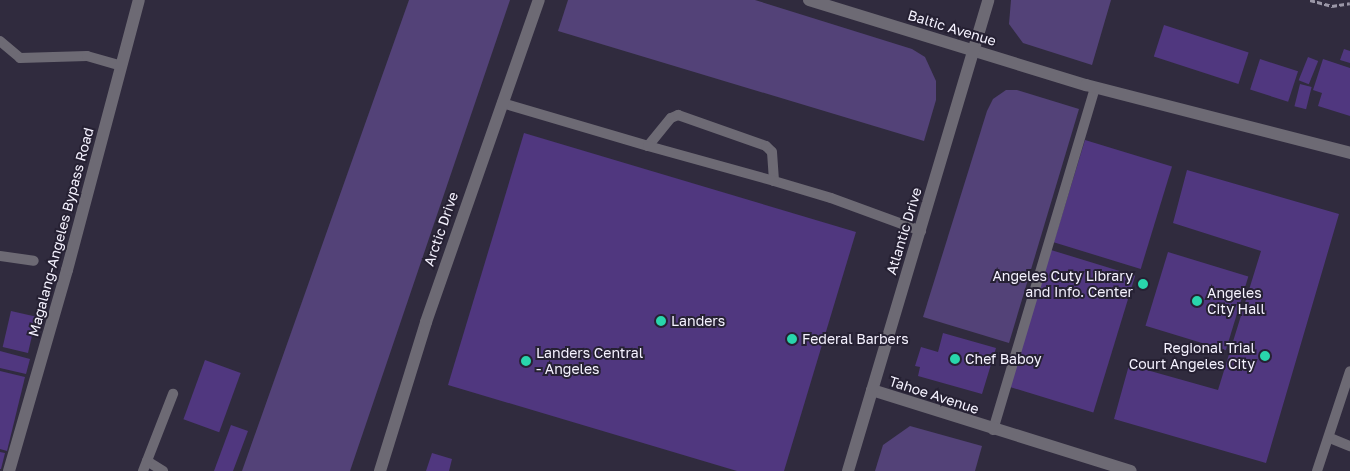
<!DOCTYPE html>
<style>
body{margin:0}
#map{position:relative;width:1350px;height:471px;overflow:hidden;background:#302b3e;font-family:"Golos Text",sans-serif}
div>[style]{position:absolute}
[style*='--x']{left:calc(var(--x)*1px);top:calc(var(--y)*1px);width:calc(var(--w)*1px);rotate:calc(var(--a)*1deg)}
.green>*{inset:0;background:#534278}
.building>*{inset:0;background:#50377f;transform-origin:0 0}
.path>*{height:3px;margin-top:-1.5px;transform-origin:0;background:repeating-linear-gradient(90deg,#9a96a6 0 5px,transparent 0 7.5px)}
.service>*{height:10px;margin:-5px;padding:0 5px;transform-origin:5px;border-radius:5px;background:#6d6a74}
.minor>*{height:12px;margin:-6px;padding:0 6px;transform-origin:6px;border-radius:6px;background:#6d6a74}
.tertiary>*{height:12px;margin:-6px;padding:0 6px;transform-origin:6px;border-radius:6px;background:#6d6a74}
.dots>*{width:14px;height:14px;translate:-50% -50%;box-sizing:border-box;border:2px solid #262133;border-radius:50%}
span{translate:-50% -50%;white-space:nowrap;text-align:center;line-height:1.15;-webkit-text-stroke:4px #262133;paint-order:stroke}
.street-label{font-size:14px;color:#f5f2ff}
.poi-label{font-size:14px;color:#f5f2ff}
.right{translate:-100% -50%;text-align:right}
.left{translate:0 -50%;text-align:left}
</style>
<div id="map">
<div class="green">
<div style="clip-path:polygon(409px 0,510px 0,350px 471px,242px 471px)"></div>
<div style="clip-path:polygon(568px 0,755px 0,912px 49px,925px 57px,936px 81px,936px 100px,924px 141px,558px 31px)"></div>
<div style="clip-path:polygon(1011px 0,1111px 0,1092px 65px,1023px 43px,1009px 24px)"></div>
<div style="clip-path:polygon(1006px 90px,1017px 90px,1079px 109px,1009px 343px,923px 317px,987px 111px,993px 99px)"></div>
<div style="clip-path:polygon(910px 426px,982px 446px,975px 471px,875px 471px,883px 445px)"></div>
</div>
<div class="building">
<div style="left:1164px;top:25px;width:89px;height:33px;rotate:18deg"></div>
<div style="clip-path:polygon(1344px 49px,1350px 51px,1350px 63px,1340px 60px)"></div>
<div style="left:1308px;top:57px;width:11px;height:25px;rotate:22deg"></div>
<div style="left:1260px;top:59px;width:40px;height:32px;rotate:18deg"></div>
<div style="clip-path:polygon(1323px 59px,1350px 68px,1350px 116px,1318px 106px,1322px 93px,1313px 90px)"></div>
<div style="left:1300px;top:84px;width:12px;height:23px;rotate:14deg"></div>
<div style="clip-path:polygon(524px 133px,856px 232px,784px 471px,737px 471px,448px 385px)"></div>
<div style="left:1085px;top:140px;width:91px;height:107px;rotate:17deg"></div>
<div style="clip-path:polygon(1187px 170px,1339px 214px,1266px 463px,1114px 419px,1129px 365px,1218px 390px,1261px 251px,1173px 223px)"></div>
<div style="left:1051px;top:250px;width:88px;height:143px;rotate:17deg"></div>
<div style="left:1168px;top:252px;width:84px;height:77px;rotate:17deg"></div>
<div style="left:11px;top:311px;width:26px;height:37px;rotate:13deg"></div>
<div style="clip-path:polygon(943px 333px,996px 348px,982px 394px,918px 376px,920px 367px,915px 366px,921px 347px,938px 352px)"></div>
<div style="clip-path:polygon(0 351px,30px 359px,26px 374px,0 368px)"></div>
<div style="left:205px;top:360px;width:38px;height:63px;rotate:20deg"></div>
<div style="clip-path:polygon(0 371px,25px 377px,7px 451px,0 449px)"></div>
<div style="clip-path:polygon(231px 425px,248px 431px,233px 471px,214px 471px)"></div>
<div style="clip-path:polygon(0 452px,5px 453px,1px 469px,0 469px)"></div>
<div style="clip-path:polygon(432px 453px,452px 459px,449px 471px,426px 471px)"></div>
</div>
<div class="path">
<div style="--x:1310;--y:0;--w:23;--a:15"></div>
<div style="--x:1332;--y:6;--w:18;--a:-9"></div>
</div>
<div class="service">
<div style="--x:0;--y:41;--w:26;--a:40"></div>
<div style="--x:20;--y:58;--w:67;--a:-1.7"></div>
<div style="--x:87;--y:56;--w:35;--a:16"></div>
<div style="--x:502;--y:103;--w:152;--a:16.4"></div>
<div style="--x:648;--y:146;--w:36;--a:-51"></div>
<div style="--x:671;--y:118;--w:8;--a:-23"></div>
<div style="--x:678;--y:115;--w:93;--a:19.4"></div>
<div style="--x:766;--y:146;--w:8;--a:45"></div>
<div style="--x:772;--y:152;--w:29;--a:86"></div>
<div style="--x:774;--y:181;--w:59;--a:16.6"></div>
<div style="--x:831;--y:198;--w:96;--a:20.1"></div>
<div style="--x:648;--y:146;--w:131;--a:15.5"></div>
<div style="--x:0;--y:256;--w:34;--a:8"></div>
<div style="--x:993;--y:430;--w:358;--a:-73.4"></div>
<div style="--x:1330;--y:438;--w:22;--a:22"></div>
<div style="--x:147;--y:461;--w:19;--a:32"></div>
<div style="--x:143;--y:471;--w:83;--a:-68.7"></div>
<div style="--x:1317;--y:471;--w:105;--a:-71.7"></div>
</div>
<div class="minor">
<div style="--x:809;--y:0;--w:290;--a:17.1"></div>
<div style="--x:1086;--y:85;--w:273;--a:14.4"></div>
<div style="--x:872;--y:390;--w:271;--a:17.4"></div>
<div style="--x:380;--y:471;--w:156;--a:-72.8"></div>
<div style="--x:426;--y:322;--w:341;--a:-70.7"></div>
<div style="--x:848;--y:471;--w:491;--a:-73.4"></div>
</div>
<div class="tertiary">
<div style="--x:9;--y:471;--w:209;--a:-73.9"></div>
<div style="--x:67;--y:270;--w:279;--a:-75.1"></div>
</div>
<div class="dots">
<div style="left:1143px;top:284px;background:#29d5ac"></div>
<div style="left:1197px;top:301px;background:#29d5ac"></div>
<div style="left:661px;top:321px;background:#29d5ac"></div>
<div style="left:792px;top:339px;background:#29d5ac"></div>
<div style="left:1265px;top:356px;background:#29d5ac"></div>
<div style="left:955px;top:359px;background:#29d5ac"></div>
<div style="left:526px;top:361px;background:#29d5ac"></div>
</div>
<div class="street-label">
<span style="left:952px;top:28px;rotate:17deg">Baltic Avenue</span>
<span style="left:441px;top:229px;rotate:-71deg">Arctic Drive</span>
<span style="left:904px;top:231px;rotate:-73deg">Atlantic Drive</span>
<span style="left:61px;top:232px;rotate:-75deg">Magalang-Angeles Bypass Road</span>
<span style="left:934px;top:395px;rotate:18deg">Tahoe Avenue</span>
</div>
<div class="poi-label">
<span class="right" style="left:1133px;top:284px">Angeles Cuty Library<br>and Info. Center</span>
<span class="left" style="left:1207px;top:301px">Angeles<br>City Hall</span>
<span class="left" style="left:671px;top:321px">Landers</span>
<span class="left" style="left:802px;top:339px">Federal Barbers</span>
<span class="right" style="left:1255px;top:356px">Regional Trial<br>Court Angeles City</span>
<span class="left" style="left:536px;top:361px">Landers Central<br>- Angeles</span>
<span class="left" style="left:965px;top:359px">Chef Baboy</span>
</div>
</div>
